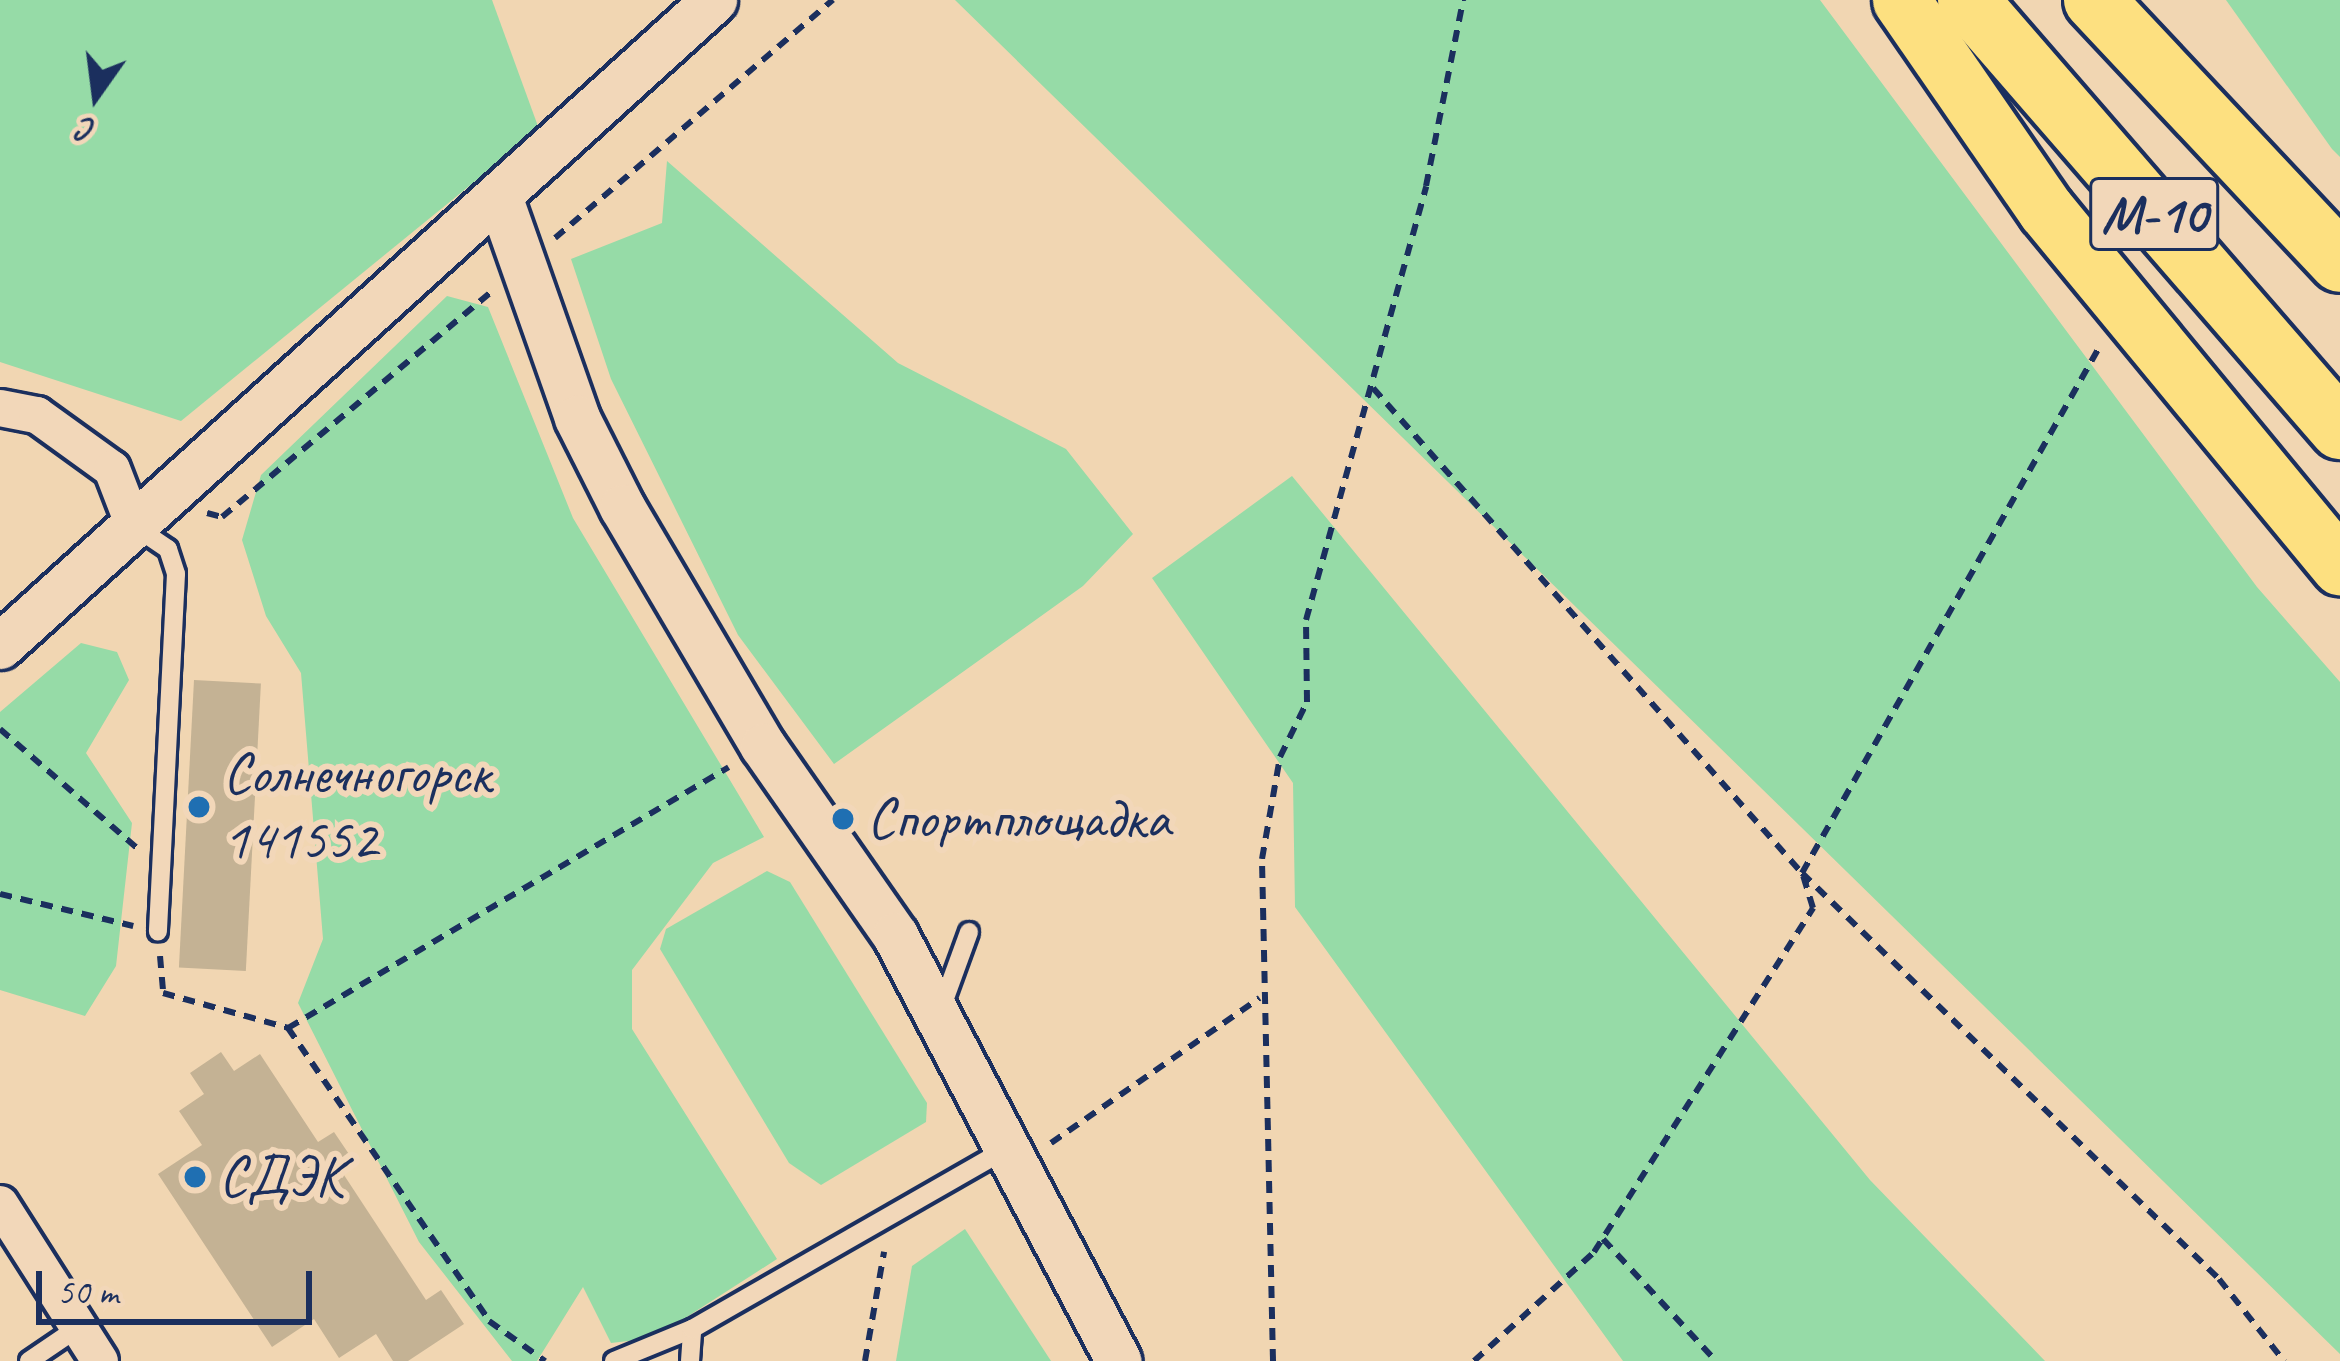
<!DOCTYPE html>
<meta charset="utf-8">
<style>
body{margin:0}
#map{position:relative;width:2340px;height:1361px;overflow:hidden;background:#f1d6b2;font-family:Caveat,sans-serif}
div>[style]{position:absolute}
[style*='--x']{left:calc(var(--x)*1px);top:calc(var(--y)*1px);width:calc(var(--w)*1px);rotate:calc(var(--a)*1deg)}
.green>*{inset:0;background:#96dba7}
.building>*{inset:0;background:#c4b294;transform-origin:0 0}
.path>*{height:6px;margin-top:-3px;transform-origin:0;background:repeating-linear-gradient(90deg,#1b2f5e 0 12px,transparent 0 21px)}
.roads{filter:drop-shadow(3px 0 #1b2f5e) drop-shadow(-3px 0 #1b2f5e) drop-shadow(0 3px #1b2f5e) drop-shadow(0 -3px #1b2f5e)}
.service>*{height:18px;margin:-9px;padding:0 9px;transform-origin:9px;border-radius:9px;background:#f2d7b9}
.minor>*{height:36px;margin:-18px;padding:0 18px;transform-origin:18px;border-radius:18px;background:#f2d7b9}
.tertiary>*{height:45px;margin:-22.5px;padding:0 22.5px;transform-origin:22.5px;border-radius:22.5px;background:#f2d7b9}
.primary>*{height:57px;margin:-28.5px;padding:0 28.5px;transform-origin:28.5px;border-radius:28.5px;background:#fde080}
.trunk>*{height:60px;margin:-30px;padding:0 30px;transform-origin:30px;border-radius:30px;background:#fde080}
.dots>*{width:33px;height:33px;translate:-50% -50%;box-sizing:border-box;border:6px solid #f2d7b9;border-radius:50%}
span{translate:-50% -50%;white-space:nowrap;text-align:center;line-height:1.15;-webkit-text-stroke:12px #f2d7b9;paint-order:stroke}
.shield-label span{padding:3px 9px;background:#f2d7b9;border:3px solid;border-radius:9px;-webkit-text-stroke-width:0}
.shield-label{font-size:54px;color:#1b2f5e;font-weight:700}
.poi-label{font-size:57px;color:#1b2f5e}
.left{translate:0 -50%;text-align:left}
.north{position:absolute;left:36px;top:36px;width:120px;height:120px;-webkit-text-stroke:9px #f2d7b9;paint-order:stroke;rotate:194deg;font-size:33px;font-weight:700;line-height:48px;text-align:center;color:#1b2f5e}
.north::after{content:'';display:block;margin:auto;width:42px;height:54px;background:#1b2f5e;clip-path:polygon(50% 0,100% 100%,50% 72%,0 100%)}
.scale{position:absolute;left:36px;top:1271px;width:276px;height:54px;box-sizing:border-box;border:6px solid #1b2f5e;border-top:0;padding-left:15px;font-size:36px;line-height:42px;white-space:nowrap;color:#1b2f5e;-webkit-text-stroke:9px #f2d7b9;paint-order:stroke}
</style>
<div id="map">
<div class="green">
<div style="clip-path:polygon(0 0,492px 0,539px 129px,181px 421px,0 362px)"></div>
<div style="clip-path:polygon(955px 0,1820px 0,2257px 587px,2340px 682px,2340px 1354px)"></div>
<div style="clip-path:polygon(2226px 0,2340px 0,2340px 157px,2332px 149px)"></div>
<div style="clip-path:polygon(667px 161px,898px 363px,1066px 449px,1133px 534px,1083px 586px,834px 764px,738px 635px,611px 379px,571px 259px,662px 223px)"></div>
<div style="clip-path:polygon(447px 296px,488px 307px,573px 518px,764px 837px,713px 863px,632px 970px,632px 1029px,777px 1259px,654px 1338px,611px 1343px,583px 1287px,537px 1361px,512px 1361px,419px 1242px,298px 1003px,323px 939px,301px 673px,266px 616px,242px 540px,261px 475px)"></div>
<div style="clip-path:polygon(1292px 476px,1870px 1180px,2045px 1361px,1623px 1361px,1295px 907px,1293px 783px,1152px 578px)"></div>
<div style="clip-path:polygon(81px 643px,117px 652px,129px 680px,86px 753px,132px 823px,116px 966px,85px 1016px,0 990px,0 712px)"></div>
<div style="clip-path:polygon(767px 871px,790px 882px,927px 1103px,926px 1122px,821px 1185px,789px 1163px,660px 949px,666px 929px)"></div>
<div style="clip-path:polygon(965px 1229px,1051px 1361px,896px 1361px,912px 1266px)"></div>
</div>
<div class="building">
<div style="left:194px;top:680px;width:67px;height:288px;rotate:3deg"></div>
<div style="clip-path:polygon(221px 1052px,234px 1071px,260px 1054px,318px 1142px,334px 1132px,355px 1163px,342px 1172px,426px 1300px,441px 1290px,464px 1324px,408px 1361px,393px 1361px,376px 1334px,339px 1358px,314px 1319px,272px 1347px,158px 1174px,202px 1145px,179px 1111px,204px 1094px,190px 1073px)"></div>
</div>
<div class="path">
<div style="--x:555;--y:238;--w:366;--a:-40.6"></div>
<div style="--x:1373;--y:388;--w:648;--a:48.51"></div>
<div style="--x:1802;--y:873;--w:582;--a:44.23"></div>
<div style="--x:2219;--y:1279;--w:105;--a:51.6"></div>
<div style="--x:207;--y:513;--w:16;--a:15"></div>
<div style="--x:222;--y:517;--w:349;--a:-39.9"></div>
<div style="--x:0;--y:729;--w:183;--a:41"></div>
<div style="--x:0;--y:894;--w:137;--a:13.5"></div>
<div style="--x:160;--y:956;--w:37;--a:85"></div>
<div style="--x:163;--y:993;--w:130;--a:15.6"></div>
<div style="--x:288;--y:1028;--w:355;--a:55.5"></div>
<div style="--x:489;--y:1321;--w:69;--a:35.5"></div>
<div style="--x:288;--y:1028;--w:512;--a:-30.62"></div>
<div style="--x:1051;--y:1143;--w:254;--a:-34.8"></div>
<div style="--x:1603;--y:1239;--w:166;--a:47.2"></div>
<div style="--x:865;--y:1361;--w:111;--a:-80.1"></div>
<div style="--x:1273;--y:1361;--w:502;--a:-91.26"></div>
<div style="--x:1262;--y:859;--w:104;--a:-80"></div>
<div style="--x:1280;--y:757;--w:61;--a:-63.9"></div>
<div style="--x:1307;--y:702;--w:82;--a:-90.7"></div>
<div style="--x:1306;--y:620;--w:450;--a:-74.5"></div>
<div style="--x:1426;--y:186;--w:190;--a:-78.7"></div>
<div style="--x:1474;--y:1361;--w:162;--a:-42.2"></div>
<div style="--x:1594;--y:1252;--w:408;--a:-57.5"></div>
<div style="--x:1813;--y:908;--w:37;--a:-107"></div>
<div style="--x:1802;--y:873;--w:608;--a:-60.52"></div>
</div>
<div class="roads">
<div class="service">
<div style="--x:134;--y:526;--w:41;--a:34.1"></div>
<div style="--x:168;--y:549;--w:26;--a:72"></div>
<div style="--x:176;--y:574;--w:358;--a:92.9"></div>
<div style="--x:941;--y:1009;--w:82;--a:-70"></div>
<div style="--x:29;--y:1361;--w:60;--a:-34.2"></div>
<div style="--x:614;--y:1361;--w:84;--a:-22.3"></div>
<div style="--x:690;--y:1361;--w:32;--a:-86"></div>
<div style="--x:692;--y:1329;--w:358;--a:-29.8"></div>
</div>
<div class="minor">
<div style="--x:0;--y:408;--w:38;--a:11"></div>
<div style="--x:37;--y:415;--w:92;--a:35.8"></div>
<div style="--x:112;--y:469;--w:61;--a:68.9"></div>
<div style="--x:0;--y:1204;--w:186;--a:57.5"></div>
</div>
<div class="tertiary">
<div style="--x:499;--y:196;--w:235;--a:70.6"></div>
<div style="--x:577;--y:418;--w:100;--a:63.2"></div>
<div style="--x:622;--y:507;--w:277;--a:59.5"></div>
<div style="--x:763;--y:746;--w:231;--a:55.1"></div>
<div style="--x:895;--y:935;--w:481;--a:62.3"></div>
<div style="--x:0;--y:646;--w:963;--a:-42.14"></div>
</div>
<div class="primary">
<div style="--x:1901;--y:0;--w:255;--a:55.4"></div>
<div style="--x:2046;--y:210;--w:462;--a:50.5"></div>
</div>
<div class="trunk">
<div style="--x:1968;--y:0;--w:568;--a:49.07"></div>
<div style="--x:2094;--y:0;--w:359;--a:46.8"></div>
</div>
</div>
<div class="dots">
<div style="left:199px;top:807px;background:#1f6fb2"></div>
<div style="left:843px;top:819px;background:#1f6fb2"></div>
<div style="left:195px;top:1177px;background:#1f6fb2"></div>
</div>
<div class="shield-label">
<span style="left:2154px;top:214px">М-10</span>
</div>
<div class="poi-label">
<span class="left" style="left:223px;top:807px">Солнечногорск<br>141552</span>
<span class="left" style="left:867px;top:819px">Спортплощадка</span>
<span class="left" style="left:219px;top:1177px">СДЭК</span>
</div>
<div class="north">С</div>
<div class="scale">50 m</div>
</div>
